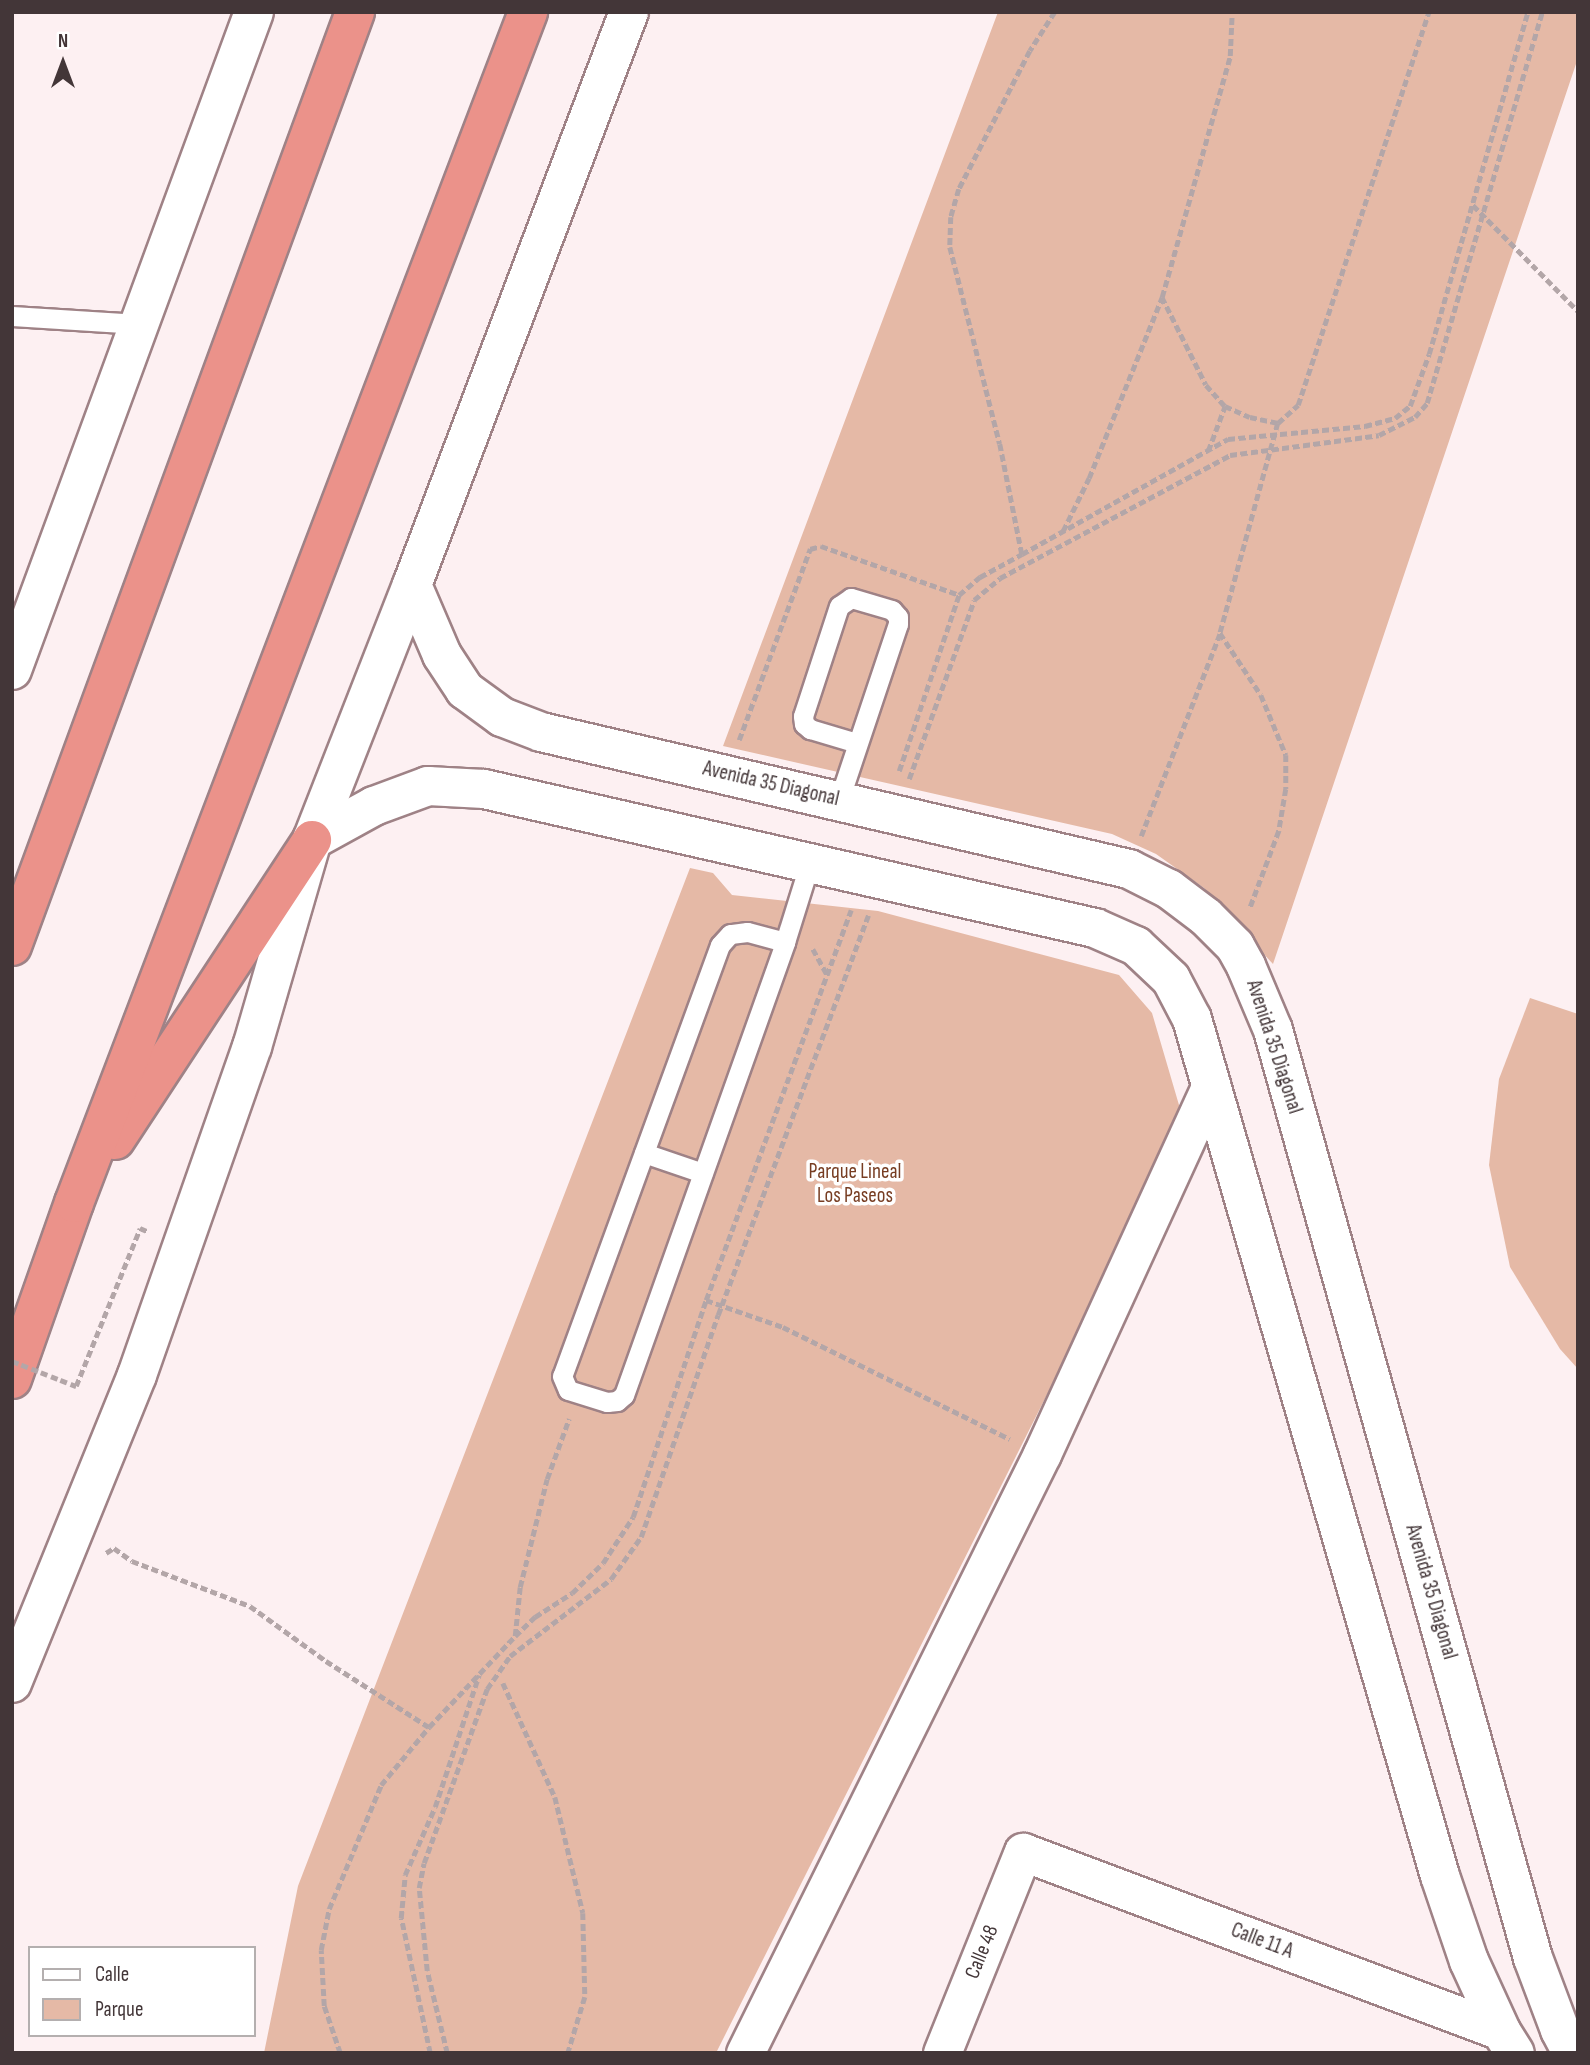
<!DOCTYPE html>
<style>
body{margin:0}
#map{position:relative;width:1590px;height:2065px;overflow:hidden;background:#fdf0f2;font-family:"Sofia Sans Condensed",sans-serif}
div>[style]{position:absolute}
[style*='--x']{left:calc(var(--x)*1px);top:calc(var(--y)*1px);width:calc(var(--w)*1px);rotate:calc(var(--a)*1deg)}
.green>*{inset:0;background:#e5b9a6}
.path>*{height:4.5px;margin-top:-2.25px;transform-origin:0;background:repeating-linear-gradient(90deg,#b3a6a8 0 7px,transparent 0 10.5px)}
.roads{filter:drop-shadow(2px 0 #9f8286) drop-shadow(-2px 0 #9f8286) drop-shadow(0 2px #9f8286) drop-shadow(0 -2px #9f8286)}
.service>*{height:19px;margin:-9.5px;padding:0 9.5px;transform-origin:9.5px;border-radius:9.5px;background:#fff}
.minor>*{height:37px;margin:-18.5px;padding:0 18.5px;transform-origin:18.5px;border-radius:18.5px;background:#fff}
.secondary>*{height:38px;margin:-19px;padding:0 19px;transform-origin:19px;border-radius:19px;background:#fff}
.trunk>*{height:38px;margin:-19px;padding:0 19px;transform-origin:19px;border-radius:19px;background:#eb928a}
.path-bridge>*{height:4.5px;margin-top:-2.25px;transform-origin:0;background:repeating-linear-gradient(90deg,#b3a6a8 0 7px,transparent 0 10.5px)}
span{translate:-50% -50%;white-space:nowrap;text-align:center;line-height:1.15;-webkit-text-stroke:7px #fff;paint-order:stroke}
.street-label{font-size:21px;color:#433638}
.park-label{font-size:21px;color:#773d22}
.frame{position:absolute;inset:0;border:14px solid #433638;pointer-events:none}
.legend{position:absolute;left:28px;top:1946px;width:228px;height:91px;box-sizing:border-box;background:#fff;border:2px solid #b4afaf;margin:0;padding:9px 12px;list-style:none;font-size:21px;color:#433638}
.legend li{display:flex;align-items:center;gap:14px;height:35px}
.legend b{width:35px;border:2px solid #b4afaf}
.north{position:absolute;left:28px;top:28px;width:70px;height:70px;-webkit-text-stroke:5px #fff;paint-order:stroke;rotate:0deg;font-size:19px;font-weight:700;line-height:28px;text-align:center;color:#433638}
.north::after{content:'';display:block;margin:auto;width:24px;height:32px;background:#433638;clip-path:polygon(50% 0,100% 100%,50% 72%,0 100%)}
</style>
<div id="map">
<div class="green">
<div style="clip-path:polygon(998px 12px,1578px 12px,1578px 58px,1273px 964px,1204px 888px,1156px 854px,1112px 834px,723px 746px)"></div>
<div style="clip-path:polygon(690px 868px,713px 873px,732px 895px,878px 911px,1119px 975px,1152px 1013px,1184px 1122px,716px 2053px,264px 2053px,298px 1886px)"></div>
<div style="clip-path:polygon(1530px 998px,1578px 1014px,1578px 1369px,1560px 1349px,1510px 1267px,1489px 1165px,1499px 1079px)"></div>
</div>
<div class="path">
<div style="--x:1055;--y:12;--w:46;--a:122.7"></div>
<div style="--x:1030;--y:51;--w:155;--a:117.2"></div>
<div style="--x:959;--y:189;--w:29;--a:106"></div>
<div style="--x:951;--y:217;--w:30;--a:92"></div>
<div style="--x:950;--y:247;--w:203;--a:75.8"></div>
<div style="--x:1000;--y:444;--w:112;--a:78.7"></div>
<div style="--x:1022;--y:554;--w:236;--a:-29.2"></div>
<div style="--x:1228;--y:439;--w:138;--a:-5.4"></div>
<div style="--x:1365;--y:426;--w:31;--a:-15"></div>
<div style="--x:1395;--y:418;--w:19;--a:-39"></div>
<div style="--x:1410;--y:406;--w:55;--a:-69.9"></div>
<div style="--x:1429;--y:354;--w:356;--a:-73.9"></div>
<div style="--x:1473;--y:205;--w:149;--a:45.3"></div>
<div style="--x:1162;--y:297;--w:98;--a:63.4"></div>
<div style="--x:1206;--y:385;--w:28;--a:48"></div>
<div style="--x:1225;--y:406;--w:27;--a:24"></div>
<div style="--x:1250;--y:417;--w:29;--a:12"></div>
<div style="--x:1278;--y:423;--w:218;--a:105.4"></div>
<div style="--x:1220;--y:633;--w:74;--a:56.5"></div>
<div style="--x:1261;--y:695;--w:65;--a:67.4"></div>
<div style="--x:1286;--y:755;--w:34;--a:90"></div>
<div style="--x:1286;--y:789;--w:43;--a:99.5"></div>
<div style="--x:1279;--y:831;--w:82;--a:110.6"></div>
<div style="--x:1278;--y:423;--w:27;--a:-42"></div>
<div style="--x:1298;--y:405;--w:414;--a:-71.6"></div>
<div style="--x:1208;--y:451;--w:48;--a:-69.3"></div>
<div style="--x:1063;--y:531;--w:59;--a:-63.9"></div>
<div style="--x:1089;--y:478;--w:195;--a:-68"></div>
<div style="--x:1162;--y:297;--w:250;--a:-74.2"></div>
<div style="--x:1230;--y:56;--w:44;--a:-87.4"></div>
<div style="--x:739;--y:740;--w:204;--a:-69.6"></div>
<div style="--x:810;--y:549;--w:11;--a:-15"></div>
<div style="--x:821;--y:546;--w:146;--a:19.5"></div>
<div style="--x:899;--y:771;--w:186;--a:-71.2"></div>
<div style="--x:959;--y:595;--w:28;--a:-41"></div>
<div style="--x:980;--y:577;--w:48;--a:-28.7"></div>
<div style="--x:909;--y:779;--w:190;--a:-70"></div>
<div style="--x:974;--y:600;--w:34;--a:-40"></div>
<div style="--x:1000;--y:578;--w:261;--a:-28.1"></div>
<div style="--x:1230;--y:455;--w:150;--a:-7.6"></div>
<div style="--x:1379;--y:435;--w:40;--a:-26.6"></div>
<div style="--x:1415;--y:417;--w:18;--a:-49"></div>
<div style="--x:1427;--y:403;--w:408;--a:-73.6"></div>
<div style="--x:1141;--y:836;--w:218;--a:-68.7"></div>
<div style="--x:813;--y:949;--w:29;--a:61"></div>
<div style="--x:706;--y:1300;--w:82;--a:19.3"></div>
<div style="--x:783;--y:1327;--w:253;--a:26.3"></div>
<div style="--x:76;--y:1386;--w:170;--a:-67.9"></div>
<div style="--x:140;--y:1228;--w:10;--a:24"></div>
<div style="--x:106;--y:1553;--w:9;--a:-32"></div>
<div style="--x:114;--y:1548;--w:22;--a:36"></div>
<div style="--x:132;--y:1561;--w:126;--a:20.9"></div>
<div style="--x:250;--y:1606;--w:94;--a:35.9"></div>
<div style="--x:326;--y:1661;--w:122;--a:32.7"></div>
<div style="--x:515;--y:1636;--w:28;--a:-44"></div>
<div style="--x:535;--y:1617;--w:44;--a:-33"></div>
<div style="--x:572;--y:1593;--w:43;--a:-44.1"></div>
<div style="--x:603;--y:1563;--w:55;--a:-56.9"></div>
<div style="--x:633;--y:1517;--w:229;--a:-71.4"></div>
<div style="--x:706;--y:1300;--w:416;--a:-69.6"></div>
<div style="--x:503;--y:1683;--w:125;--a:65.5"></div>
<div style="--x:555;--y:1797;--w:119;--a:76.4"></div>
<div style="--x:583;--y:1913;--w:84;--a:88.6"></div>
<div style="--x:585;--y:1997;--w:59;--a:106.9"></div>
<div style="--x:340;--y:2053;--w:50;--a:-108.8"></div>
<div style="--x:324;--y:2006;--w:56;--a:-93.1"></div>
<div style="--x:321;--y:1950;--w:42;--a:-79"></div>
<div style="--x:329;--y:1909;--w:134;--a:-67.2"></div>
<div style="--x:381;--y:1785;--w:75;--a:-50.4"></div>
<div style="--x:429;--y:1727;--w:125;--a:-46.6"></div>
<div style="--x:515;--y:1636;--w:49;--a:-84.2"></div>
<div style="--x:520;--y:1587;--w:111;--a:-76"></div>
<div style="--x:547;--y:1479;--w:64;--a:-69.9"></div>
<div style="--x:430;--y:2053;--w:138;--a:-102.1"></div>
<div style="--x:401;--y:1918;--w:43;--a:-84.7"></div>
<div style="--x:405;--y:1875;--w:74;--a:-66.2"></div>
<div style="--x:435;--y:1807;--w:139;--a:-71.6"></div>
<div style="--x:447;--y:2053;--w:84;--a:-103.7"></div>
<div style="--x:427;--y:1971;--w:83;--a:-95.5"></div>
<div style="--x:419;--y:1888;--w:25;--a:-79"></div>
<div style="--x:424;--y:1863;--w:185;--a:-70.1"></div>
<div style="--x:487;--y:1689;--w:40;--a:-55.1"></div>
<div style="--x:510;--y:1656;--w:127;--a:-37.3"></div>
<div style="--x:611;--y:1579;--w:52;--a:-54.5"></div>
<div style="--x:641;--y:1537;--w:235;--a:-70.9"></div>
<div style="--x:718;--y:1315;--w:427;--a:-69.4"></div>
</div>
<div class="roads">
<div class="service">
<div style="--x:12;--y:316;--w:127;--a:3.6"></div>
<div style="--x:839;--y:800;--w:186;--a:-71.5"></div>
<div style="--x:898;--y:624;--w:7;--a:-90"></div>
<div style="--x:898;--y:617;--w:9;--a:-131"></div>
<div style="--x:892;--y:610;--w:43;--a:-163.7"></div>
<div style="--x:851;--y:598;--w:14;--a:146"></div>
<div style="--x:839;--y:606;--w:116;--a:108.1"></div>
<div style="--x:803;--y:716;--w:8;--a:83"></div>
<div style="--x:804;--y:724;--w:8;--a:40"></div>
<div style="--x:810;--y:729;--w:49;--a:16.6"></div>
<div style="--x:785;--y:942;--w:39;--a:-165"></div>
<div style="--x:747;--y:932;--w:17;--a:173"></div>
<div style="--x:730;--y:934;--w:15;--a:132"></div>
<div style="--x:720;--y:945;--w:459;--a:110.1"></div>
<div style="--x:562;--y:1376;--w:15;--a:67"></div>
<div style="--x:568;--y:1390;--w:41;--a:17.1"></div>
<div style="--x:607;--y:1402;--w:10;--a:-6"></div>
<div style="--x:617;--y:1401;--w:9;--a:-41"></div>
<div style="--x:624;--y:1395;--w:481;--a:-70.4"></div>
<div style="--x:785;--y:942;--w:84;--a:-72.6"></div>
<div style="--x:644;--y:1153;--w:62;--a:18.7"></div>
</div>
<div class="minor">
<div style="--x:745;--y:2053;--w:669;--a:-63.63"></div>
<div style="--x:1042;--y:1454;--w:406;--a:-65.4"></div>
<div style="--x:942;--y:2053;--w:217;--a:-68.1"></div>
<div style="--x:1023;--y:1852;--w:510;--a:20.53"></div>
</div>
<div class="secondary">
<div style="--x:412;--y:585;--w:76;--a:66.8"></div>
<div style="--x:442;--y:655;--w:42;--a:56.7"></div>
<div style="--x:465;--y:690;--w:46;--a:36.1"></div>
<div style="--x:502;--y:717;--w:42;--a:21"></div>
<div style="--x:541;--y:732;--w:604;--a:13.12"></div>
<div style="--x:1129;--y:869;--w:45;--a:26.6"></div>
<div style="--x:1169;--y:889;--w:46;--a:37.1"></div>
<div style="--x:1206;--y:917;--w:41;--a:45"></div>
<div style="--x:1235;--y:946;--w:23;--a:61"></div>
<div style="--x:1246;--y:966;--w:69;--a:67.1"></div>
<div style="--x:1273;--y:1030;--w:964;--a:74.35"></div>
<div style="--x:1533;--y:1958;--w:77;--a:69.4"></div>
<div style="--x:1560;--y:2030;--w:26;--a:62"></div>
<div style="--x:12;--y:670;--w:701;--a:-69.81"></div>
<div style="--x:312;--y:840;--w:71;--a:-28.7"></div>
<div style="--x:374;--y:806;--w:58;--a:-20.3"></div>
<div style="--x:428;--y:786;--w:56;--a:3.1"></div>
<div style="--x:484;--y:789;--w:627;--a:12.82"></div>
<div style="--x:1095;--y:928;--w:45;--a:23.7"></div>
<div style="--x:1136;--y:946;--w:48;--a:43.3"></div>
<div style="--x:1171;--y:979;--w:45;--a:62.3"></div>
<div style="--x:1192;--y:1019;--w:892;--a:73.86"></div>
<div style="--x:1440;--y:1876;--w:90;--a:71.2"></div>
<div style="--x:1469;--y:1961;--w:77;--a:65.4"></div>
<div style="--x:1501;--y:2031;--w:26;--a:58"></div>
<div style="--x:12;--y:1683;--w:332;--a:-67.9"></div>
<div style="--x:137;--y:1375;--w:348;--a:-70.7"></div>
<div style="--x:252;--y:1047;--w:216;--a:-73.8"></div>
<div style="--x:312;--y:840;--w:274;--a:-68.6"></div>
<div style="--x:412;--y:585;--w:613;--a:-69.26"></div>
</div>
<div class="trunk">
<div style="--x:12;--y:946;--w:995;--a:-69.83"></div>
<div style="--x:115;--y:1140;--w:359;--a:-56.7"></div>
<div style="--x:12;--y:1379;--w:187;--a:-70.6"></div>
<div style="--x:74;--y:1203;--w:1275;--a:-69.13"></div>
</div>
</div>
<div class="path-bridge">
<div style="--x:12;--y:1361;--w:69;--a:21.3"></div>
</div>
<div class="street-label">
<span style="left:771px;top:784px;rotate:13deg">Avenida 35 Diagonal</span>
<span style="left:1274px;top:1047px;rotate:72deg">Avenida 35 Diagonal</span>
<span style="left:1431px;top:1592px;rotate:74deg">Avenida 35 Diagonal</span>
<span style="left:1262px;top:1941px;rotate:21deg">Calle 11 A</span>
<span style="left:982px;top:1952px;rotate:-68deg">Calle 48</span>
</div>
<div class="park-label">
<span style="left:855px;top:1184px">Parque Lineal<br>Los Paseos</span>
</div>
<div class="frame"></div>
<ul class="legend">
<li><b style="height:9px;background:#fff"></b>Calle</li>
<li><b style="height:19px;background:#e5b9a6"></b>Parque</li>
</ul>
<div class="north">N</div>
</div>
